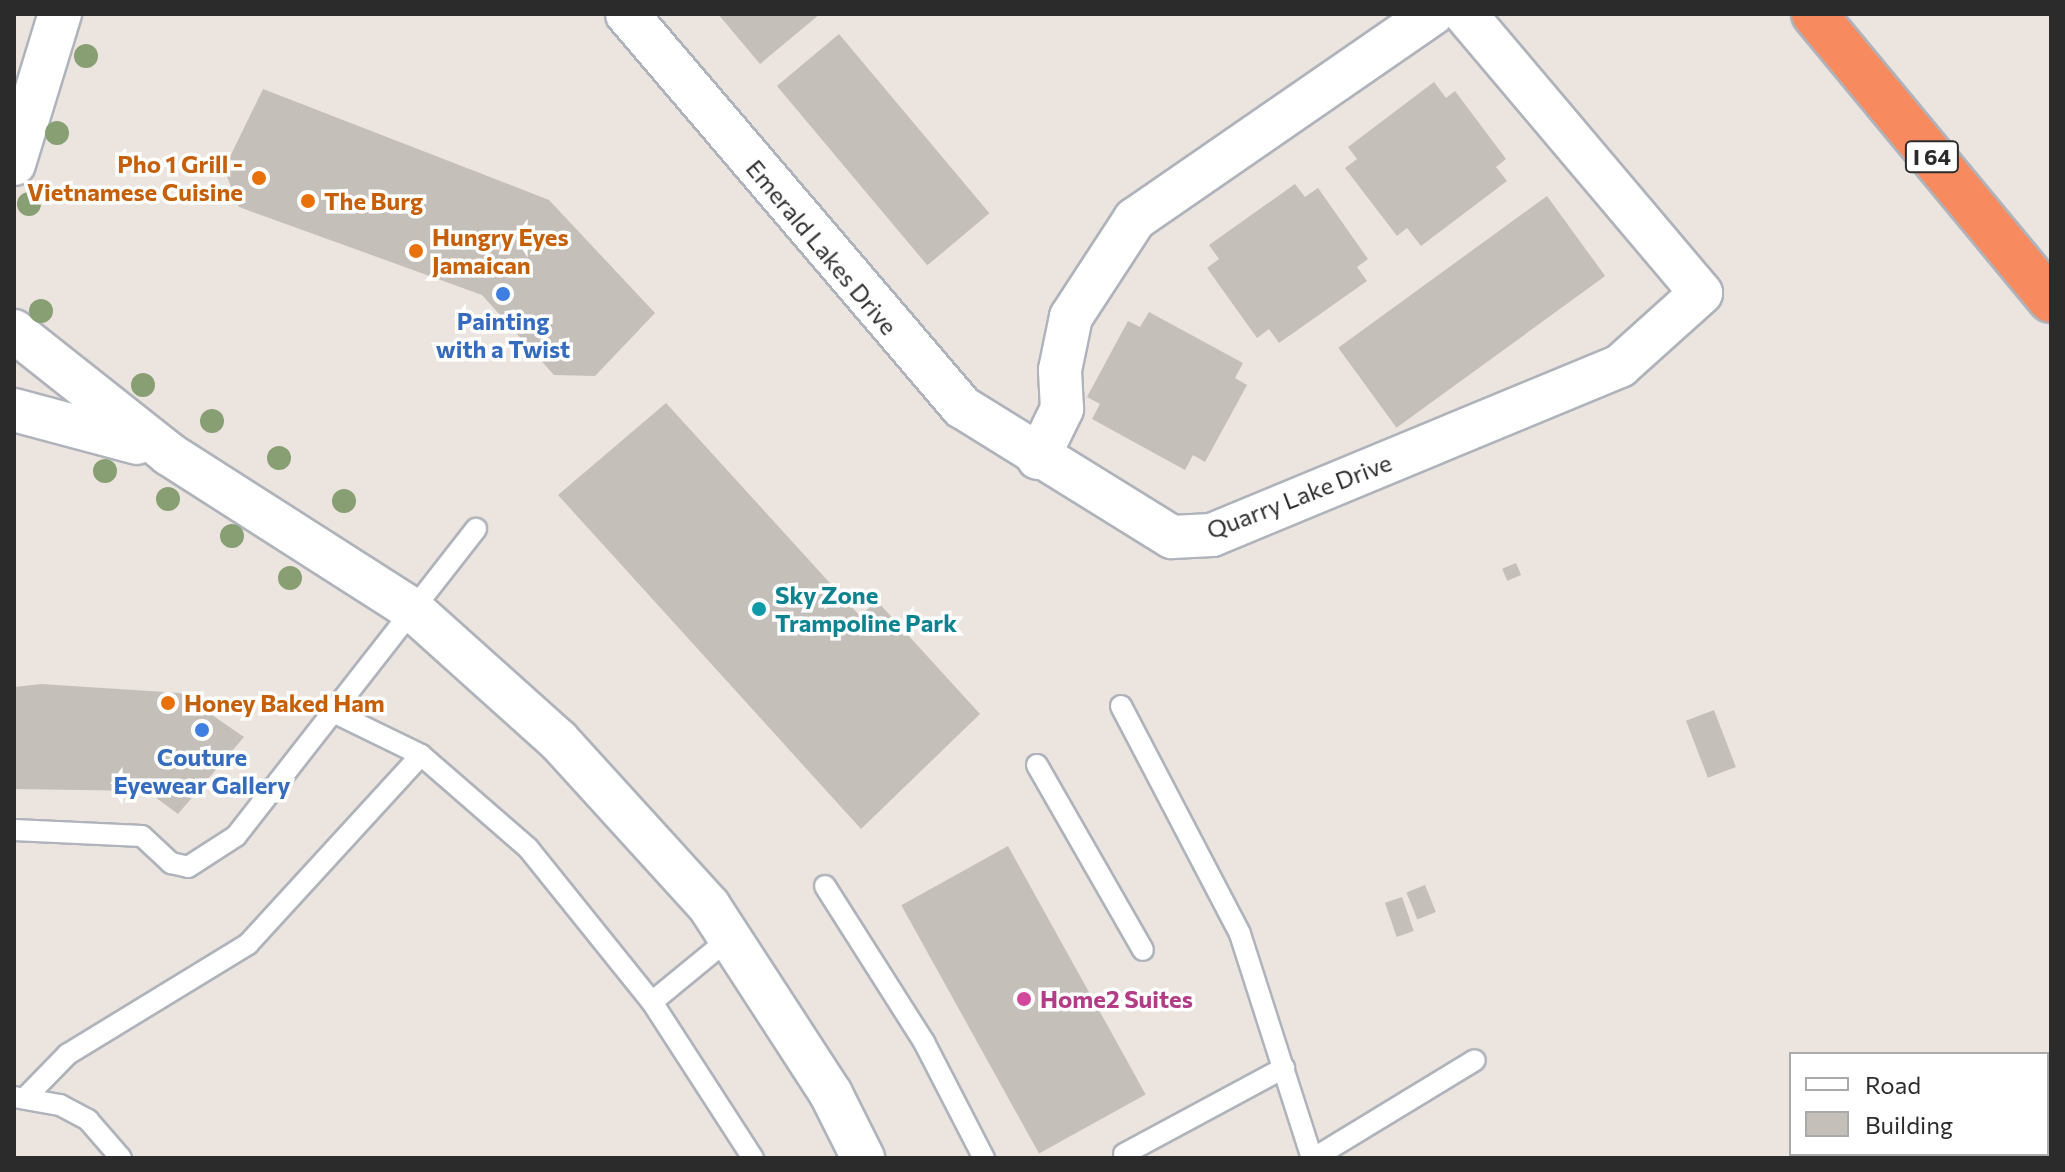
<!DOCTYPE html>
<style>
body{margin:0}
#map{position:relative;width:2065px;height:1172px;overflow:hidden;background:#ece4de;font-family:Commissioner,sans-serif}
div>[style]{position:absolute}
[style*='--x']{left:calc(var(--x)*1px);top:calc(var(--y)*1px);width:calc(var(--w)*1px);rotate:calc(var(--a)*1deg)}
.building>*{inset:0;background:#c5bfba;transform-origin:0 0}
.roads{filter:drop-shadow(2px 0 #afb3bb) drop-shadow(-2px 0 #afb3bb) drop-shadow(0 2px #afb3bb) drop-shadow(0 -2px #afb3bb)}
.lane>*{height:20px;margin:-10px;padding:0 10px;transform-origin:10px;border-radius:10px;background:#fff}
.street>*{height:42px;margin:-21px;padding:0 21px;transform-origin:21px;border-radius:21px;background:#fff}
.highway>*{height:44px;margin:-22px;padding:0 22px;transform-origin:22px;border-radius:22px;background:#f78a5f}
.trees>*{width:24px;height:24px;margin:-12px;border-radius:50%;background:#889f74}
.dots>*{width:22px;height:22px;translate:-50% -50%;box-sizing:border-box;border:4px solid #fff;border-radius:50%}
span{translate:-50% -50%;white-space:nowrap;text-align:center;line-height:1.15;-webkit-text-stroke:7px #fff;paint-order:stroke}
.shield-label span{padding:2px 6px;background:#fff;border:2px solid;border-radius:6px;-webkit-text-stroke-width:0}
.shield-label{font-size:22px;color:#2b2b2b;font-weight:700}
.food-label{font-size:24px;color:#c56008;font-weight:700}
.right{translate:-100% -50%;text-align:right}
.left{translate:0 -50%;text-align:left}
.street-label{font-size:24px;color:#2b2b2b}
.shop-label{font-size:24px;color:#366cbe;font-weight:700}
.culture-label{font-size:24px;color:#0d838f;font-weight:700}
.hotel-label{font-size:24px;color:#b23c85;font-weight:700}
.frame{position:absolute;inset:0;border:16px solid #2b2b2b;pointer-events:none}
.legend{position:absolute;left:1789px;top:1052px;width:260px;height:104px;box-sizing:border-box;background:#fff;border:2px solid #aaa;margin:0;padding:10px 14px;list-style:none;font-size:24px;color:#2b2b2b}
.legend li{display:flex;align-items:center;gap:16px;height:40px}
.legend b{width:40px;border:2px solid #aaa}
</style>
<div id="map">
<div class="building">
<div style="clip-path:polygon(718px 14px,820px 14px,760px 64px)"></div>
<div style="left:839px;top:34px;width:234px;height:81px;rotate:50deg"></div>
<div style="clip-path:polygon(1434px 82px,1446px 98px,1455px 91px,1506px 159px,1496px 167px,1507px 181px,1421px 246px,1407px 228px,1397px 236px,1345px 168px,1357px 159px,1348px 147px)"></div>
<div style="clip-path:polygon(263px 89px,549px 200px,655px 313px,595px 376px,554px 375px,482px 295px,239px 207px,224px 169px)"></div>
<div style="clip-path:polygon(1295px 184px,1305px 197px,1318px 188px,1368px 259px,1357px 267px,1367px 281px,1279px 343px,1269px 329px,1257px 338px,1207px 268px,1219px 259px,1209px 245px)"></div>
<div style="left:1547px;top:196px;width:99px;height:258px;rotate:54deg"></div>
<div style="clip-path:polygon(1149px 312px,1243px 363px,1235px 378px,1247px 385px,1205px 462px,1193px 455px,1185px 470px,1092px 419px,1100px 404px,1087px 397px,1128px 321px,1140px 327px)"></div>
<div style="clip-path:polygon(666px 403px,860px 616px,877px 601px,980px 714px,861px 829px,558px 495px)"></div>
<div style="left:1516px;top:563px;width:13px;height:15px;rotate:67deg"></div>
<div style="clip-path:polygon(41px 684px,180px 693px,244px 737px,178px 814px,147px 791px,14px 789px,14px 687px)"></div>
<div style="left:1714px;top:710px;width:61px;height:30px;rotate:69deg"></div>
<div style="left:1008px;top:846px;width:284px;height:122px;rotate:61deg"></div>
<div style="left:1425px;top:885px;width:29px;height:20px;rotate:68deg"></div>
<div style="left:1402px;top:897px;width:36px;height:18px;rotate:71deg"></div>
<div style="clip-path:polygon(2051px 1127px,2051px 1158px,1974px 1158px,2047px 1154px)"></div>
</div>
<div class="roads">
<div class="lane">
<div style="--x:1121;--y:706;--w:257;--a:62.4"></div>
<div style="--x:1240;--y:934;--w:235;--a:72.2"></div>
<div style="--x:333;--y:712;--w:98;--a:26"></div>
<div style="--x:1037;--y:765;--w:213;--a:60.2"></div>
<div style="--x:14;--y:830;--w:128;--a:2.7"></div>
<div style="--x:142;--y:836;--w:40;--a:43"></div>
<div style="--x:171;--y:863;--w:17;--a:13"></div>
<div style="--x:188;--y:867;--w:57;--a:-32.9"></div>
<div style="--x:236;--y:836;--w:390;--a:-52"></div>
<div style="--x:825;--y:886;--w:185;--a:57.6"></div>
<div style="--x:924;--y:1042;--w:131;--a:62.7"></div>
<div style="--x:652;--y:1002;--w:186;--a:57.1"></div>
<div style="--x:14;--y:1097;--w:47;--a:9.9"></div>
<div style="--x:60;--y:1105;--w:32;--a:28"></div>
<div style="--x:88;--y:1120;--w:50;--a:49"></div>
<div style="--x:26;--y:1097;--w:60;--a:-45.7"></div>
<div style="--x:68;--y:1054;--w:211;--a:-31.4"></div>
<div style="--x:248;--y:944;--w:256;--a:-47.5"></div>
<div style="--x:421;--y:755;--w:142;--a:41"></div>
<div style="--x:528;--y:848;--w:198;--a:51.2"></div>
<div style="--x:652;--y:1002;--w:101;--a:-39.4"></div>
<div style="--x:1124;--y:1154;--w:182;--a:-28.3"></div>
<div style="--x:1314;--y:1158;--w:188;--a:-31.3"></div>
</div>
<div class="street">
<div style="--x:627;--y:14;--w:516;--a:49.56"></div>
<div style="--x:962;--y:407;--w:247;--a:31.8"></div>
<div style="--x:1172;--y:537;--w:40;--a:-2.9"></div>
<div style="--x:1212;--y:535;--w:442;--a:-22.5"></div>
<div style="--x:1620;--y:366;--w:109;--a:-42"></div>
<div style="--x:1701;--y:293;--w:365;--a:-130.2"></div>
<div style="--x:14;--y:164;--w:157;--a:-73"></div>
<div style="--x:14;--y:331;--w:198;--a:38.4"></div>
<div style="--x:169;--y:454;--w:290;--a:32.6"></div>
<div style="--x:413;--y:610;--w:195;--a:41.9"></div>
<div style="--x:558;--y:740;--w:224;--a:47.7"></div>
<div style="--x:709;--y:906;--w:224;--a:57"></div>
<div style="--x:831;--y:1094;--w:72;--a:63.4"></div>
<div style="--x:14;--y:410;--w:127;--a:15"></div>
<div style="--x:1038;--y:458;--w:55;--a:-63.9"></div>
<div style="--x:1062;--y:409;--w:39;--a:-93"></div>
<div style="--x:1060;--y:370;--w:54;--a:-78.3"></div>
<div style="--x:1071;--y:317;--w:117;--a:-56.9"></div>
<div style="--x:1135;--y:219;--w:361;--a:-34.6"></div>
</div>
<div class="highway">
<div style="--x:1814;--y:14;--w:371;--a:50.4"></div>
</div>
</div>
<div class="trees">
<div style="left:86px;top:56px"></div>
<div style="left:57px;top:133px"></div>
<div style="left:29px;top:204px"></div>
<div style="left:41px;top:311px"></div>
<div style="left:143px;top:385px"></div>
<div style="left:212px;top:421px"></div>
<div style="left:279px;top:458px"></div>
<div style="left:105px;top:471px"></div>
<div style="left:168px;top:499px"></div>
<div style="left:344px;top:501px"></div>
<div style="left:232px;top:536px"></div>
<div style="left:290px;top:578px"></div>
</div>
<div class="dots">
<div style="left:259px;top:178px;background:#e8710a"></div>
<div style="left:308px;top:201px;background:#e8710a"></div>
<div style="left:416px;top:251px;background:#e8710a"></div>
<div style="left:503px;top:294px;background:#3f7fe0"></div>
<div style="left:759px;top:609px;background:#0f9aa8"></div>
<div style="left:168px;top:703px;background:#e8710a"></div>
<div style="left:202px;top:730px;background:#3f7fe0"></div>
<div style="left:1024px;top:999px;background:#d1479c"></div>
</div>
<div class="shield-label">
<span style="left:1932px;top:157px">I 64</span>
</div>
<div class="food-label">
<span class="right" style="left:243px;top:178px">Pho 1 Grill -<br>Vietnamese Cuisine</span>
<span class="left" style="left:324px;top:201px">The Burg</span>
<span class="left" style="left:432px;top:251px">Hungry Eyes<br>Jamaican</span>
<span class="left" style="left:184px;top:703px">Honey Baked Ham</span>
</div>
<div class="street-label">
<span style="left:822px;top:247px;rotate:50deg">Emerald Lakes Drive</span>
<span style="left:1299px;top:496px;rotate:-21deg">Quarry Lake Drive</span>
</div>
<div class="shop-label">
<span style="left:503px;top:335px">Painting<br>with a Twist</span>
<span style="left:202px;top:771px">Couture<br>Eyewear Gallery</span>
</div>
<div class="culture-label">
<span class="left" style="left:775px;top:609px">Sky Zone<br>Trampoline Park</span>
</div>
<div class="hotel-label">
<span class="left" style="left:1040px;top:999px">Home2 Suites</span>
</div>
<div class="frame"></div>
<ul class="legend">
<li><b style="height:10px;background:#fff"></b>Road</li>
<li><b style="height:22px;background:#c5bfba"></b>Building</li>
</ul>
</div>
